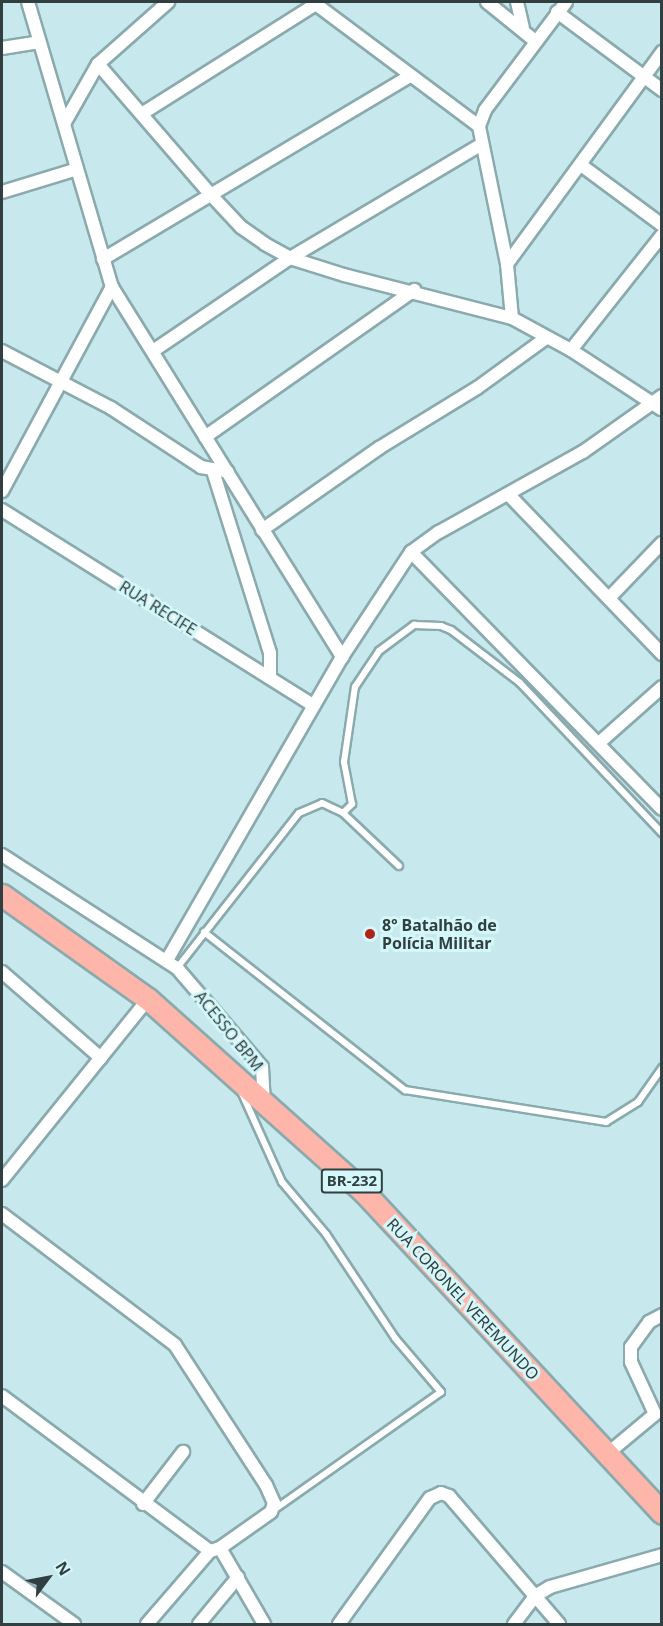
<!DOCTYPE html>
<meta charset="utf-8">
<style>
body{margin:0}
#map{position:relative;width:663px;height:1626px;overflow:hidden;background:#c7e9ed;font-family:"Noto Sans",sans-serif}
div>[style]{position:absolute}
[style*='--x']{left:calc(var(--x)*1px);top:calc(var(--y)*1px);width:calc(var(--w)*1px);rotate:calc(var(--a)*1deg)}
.roads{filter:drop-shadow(2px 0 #8aaaad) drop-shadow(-2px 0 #8aaaad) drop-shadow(0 2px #8aaaad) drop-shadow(0 -2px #8aaaad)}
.service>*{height:6px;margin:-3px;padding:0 3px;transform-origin:3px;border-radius:3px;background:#fff}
.minor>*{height:12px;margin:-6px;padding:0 6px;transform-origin:6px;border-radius:6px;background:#fff}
.trunk>*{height:21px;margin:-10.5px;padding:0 10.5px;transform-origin:10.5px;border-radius:10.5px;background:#feb6aa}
.dots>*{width:16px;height:16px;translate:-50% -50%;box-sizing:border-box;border:3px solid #d4f7fa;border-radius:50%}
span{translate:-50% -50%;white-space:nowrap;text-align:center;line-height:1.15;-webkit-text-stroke:6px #d4f7fa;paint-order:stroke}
.shield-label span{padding:2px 4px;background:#d4f7fa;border:2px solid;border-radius:4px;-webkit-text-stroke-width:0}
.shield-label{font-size:15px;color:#313f40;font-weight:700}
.street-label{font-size:16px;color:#313f40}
.poi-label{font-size:16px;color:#313f40;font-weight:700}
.left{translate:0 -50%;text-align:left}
.frame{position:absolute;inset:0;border:3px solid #313f40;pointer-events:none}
.north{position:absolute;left:18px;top:1548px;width:60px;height:60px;-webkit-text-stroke:4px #d4f7fa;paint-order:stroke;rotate:58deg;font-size:16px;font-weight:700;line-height:24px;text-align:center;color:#313f40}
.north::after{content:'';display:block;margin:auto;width:21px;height:27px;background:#313f40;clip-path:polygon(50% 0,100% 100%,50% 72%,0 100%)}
</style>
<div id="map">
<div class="roads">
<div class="service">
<div style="--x:343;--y:813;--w:77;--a:43.4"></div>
<div style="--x:204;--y:932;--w:256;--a:38.2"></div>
<div style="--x:405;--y:1090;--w:204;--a:9"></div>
<div style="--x:606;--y:1122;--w:38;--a:-32"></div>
<div style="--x:638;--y:1102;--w:42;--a:-54.8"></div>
<div style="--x:177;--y:968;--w:197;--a:-51.8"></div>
<div style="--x:299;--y:813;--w:25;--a:-23"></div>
<div style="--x:322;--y:803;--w:23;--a:25"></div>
<div style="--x:343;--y:813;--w:13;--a:-45"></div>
<div style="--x:352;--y:804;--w:43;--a:-100.8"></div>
<div style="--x:344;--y:762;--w:76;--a:-81.7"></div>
<div style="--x:355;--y:687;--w:43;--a:-56.3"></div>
<div style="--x:379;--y:651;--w:44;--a:-36.6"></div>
<div style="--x:414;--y:625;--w:27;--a:2"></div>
<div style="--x:441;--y:626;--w:11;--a:22"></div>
<div style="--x:451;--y:630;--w:87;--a:37.5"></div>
<div style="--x:520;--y:683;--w:207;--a:46.6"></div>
<div style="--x:240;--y:1089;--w:102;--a:65.7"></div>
<div style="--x:282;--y:1182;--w:68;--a:49.8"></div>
<div style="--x:326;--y:1234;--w:125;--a:56.4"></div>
<div style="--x:395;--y:1338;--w:71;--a:49.6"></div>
<div style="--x:441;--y:1392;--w:204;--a:144.8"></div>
</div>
<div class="minor">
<div style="--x:28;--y:2;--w:297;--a:73.6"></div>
<div style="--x:112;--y:287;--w:436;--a:58.1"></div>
<div style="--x:313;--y:2;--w:207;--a:36.8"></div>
<div style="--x:487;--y:2;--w:60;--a:39"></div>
<div style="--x:517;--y:2;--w:26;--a:77"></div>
<div style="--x:557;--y:12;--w:131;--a:36.6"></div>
<div style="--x:2;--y:48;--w:38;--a:-9"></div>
<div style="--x:98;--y:64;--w:173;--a:49.2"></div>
<div style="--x:211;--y:195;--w:44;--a:46.8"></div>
<div style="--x:241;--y:227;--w:29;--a:35"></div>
<div style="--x:265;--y:244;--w:29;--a:29"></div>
<div style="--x:290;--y:258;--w:57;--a:17.5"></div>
<div style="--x:344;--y:275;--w:173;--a:14.4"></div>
<div style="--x:512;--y:318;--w:67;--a:28.5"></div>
<div style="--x:571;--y:350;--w:108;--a:33.2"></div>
<div style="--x:143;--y:113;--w:204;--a:-32.2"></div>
<div style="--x:65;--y:122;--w:67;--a:-60.4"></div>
<div style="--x:98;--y:64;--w:94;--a:-41.5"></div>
<div style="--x:581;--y:165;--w:101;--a:36.5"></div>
<div style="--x:2;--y:192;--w:78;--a:-17"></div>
<div style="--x:103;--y:259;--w:357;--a:-30.8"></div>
<div style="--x:507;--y:264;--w:263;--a:-53.8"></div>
<div style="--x:512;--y:318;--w:54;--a:-95.3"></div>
<div style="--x:507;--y:264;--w:141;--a:-101.5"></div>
<div style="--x:479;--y:126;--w:17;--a:-69"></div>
<div style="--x:485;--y:110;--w:135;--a:-53.1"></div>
<div style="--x:571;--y:350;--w:147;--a:-51.6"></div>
<div style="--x:2;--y:351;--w:123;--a:27.6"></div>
<div style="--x:111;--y:408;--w:108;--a:33.2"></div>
<div style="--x:201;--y:467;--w:27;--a:10"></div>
<div style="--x:153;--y:351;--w:166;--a:-34.2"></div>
<div style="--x:290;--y:258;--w:221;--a:-30.7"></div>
<div style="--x:205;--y:437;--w:256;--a:-35.1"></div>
<div style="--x:213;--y:471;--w:191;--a:72.6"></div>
<div style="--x:270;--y:653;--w:25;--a:90"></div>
<div style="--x:2;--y:491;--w:232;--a:-61.7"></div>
<div style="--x:509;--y:495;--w:221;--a:46.1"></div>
<div style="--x:2;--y:510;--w:368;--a:32.1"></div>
<div style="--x:262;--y:530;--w:143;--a:-35"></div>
<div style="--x:379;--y:448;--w:115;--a:-31.5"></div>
<div style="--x:477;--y:388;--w:85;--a:-35.9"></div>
<div style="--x:411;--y:552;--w:359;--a:45.7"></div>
<div style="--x:610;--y:597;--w:75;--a:-46.1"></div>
<div style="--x:600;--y:742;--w:83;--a:-41.6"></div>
<div style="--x:2;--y:855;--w:208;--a:32.9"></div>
<div style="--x:177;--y:968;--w:130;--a:49.4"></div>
<div style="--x:262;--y:1067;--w:33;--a:87"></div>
<div style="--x:167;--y:960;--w:350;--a:-60"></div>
<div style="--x:342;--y:657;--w:126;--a:-56.7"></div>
<div style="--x:411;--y:552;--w:34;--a:-36"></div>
<div style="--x:439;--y:532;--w:165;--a:-29.1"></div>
<div style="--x:583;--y:452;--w:97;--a:-35.3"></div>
<div style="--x:2;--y:972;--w:131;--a:41"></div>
<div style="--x:2;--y:1180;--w:233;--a:-51.1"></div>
<div style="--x:2;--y:1214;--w:217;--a:37.1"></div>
<div style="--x:175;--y:1345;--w:167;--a:57"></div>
<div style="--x:266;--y:1485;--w:20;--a:66"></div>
<div style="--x:274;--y:1503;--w:9;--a:108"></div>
<div style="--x:271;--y:1512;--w:62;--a:144.8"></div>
<div style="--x:220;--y:1548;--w:10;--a:163"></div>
<div style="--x:210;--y:1551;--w:259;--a:-143.3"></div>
<div style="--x:607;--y:1454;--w:62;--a:-39.8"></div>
<div style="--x:655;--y:1414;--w:57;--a:-114.8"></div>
<div style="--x:631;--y:1362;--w:15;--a:-90"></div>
<div style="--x:631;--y:1347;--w:31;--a:-54"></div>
<div style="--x:649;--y:1322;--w:15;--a:-28"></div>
<div style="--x:143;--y:1504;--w:66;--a:-52.4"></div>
<div style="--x:220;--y:1548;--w:88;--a:59.9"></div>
<div style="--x:2;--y:1572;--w:89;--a:35.8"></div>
<div style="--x:147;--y:1624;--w:96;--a:-49.2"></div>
<div style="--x:199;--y:1624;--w:61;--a:-50.3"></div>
<div style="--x:339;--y:1624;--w:155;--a:-54.2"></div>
<div style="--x:430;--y:1498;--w:12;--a:-24"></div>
<div style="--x:441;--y:1493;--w:9;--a:21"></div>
<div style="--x:449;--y:1496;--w:169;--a:49.3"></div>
<div style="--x:514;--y:1624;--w:35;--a:-53"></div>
<div style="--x:535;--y:1596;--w:17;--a:-31"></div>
<div style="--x:550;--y:1587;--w:116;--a:-15.9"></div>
</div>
<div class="trunk">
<div style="--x:2;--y:895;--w:179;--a:35.5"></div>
<div style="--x:148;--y:999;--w:290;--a:41.8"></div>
<div style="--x:364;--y:1192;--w:438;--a:47.1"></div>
</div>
</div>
<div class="dots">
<div style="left:370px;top:934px;background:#b12219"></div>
</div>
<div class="shield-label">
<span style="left:352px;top:1181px">BR-232</span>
</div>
<div class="street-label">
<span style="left:158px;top:608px;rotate:32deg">RUA RECIFE</span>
<span style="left:229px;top:1031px;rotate:51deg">ACESSO BPM</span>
<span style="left:463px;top:1299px;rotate:47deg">RUA CORONEL VEREMUNDO</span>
</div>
<div class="poi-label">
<span class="left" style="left:382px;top:934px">8º Batalhão de<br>Polícia Militar</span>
</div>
<div class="frame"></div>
<div class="north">N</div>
</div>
